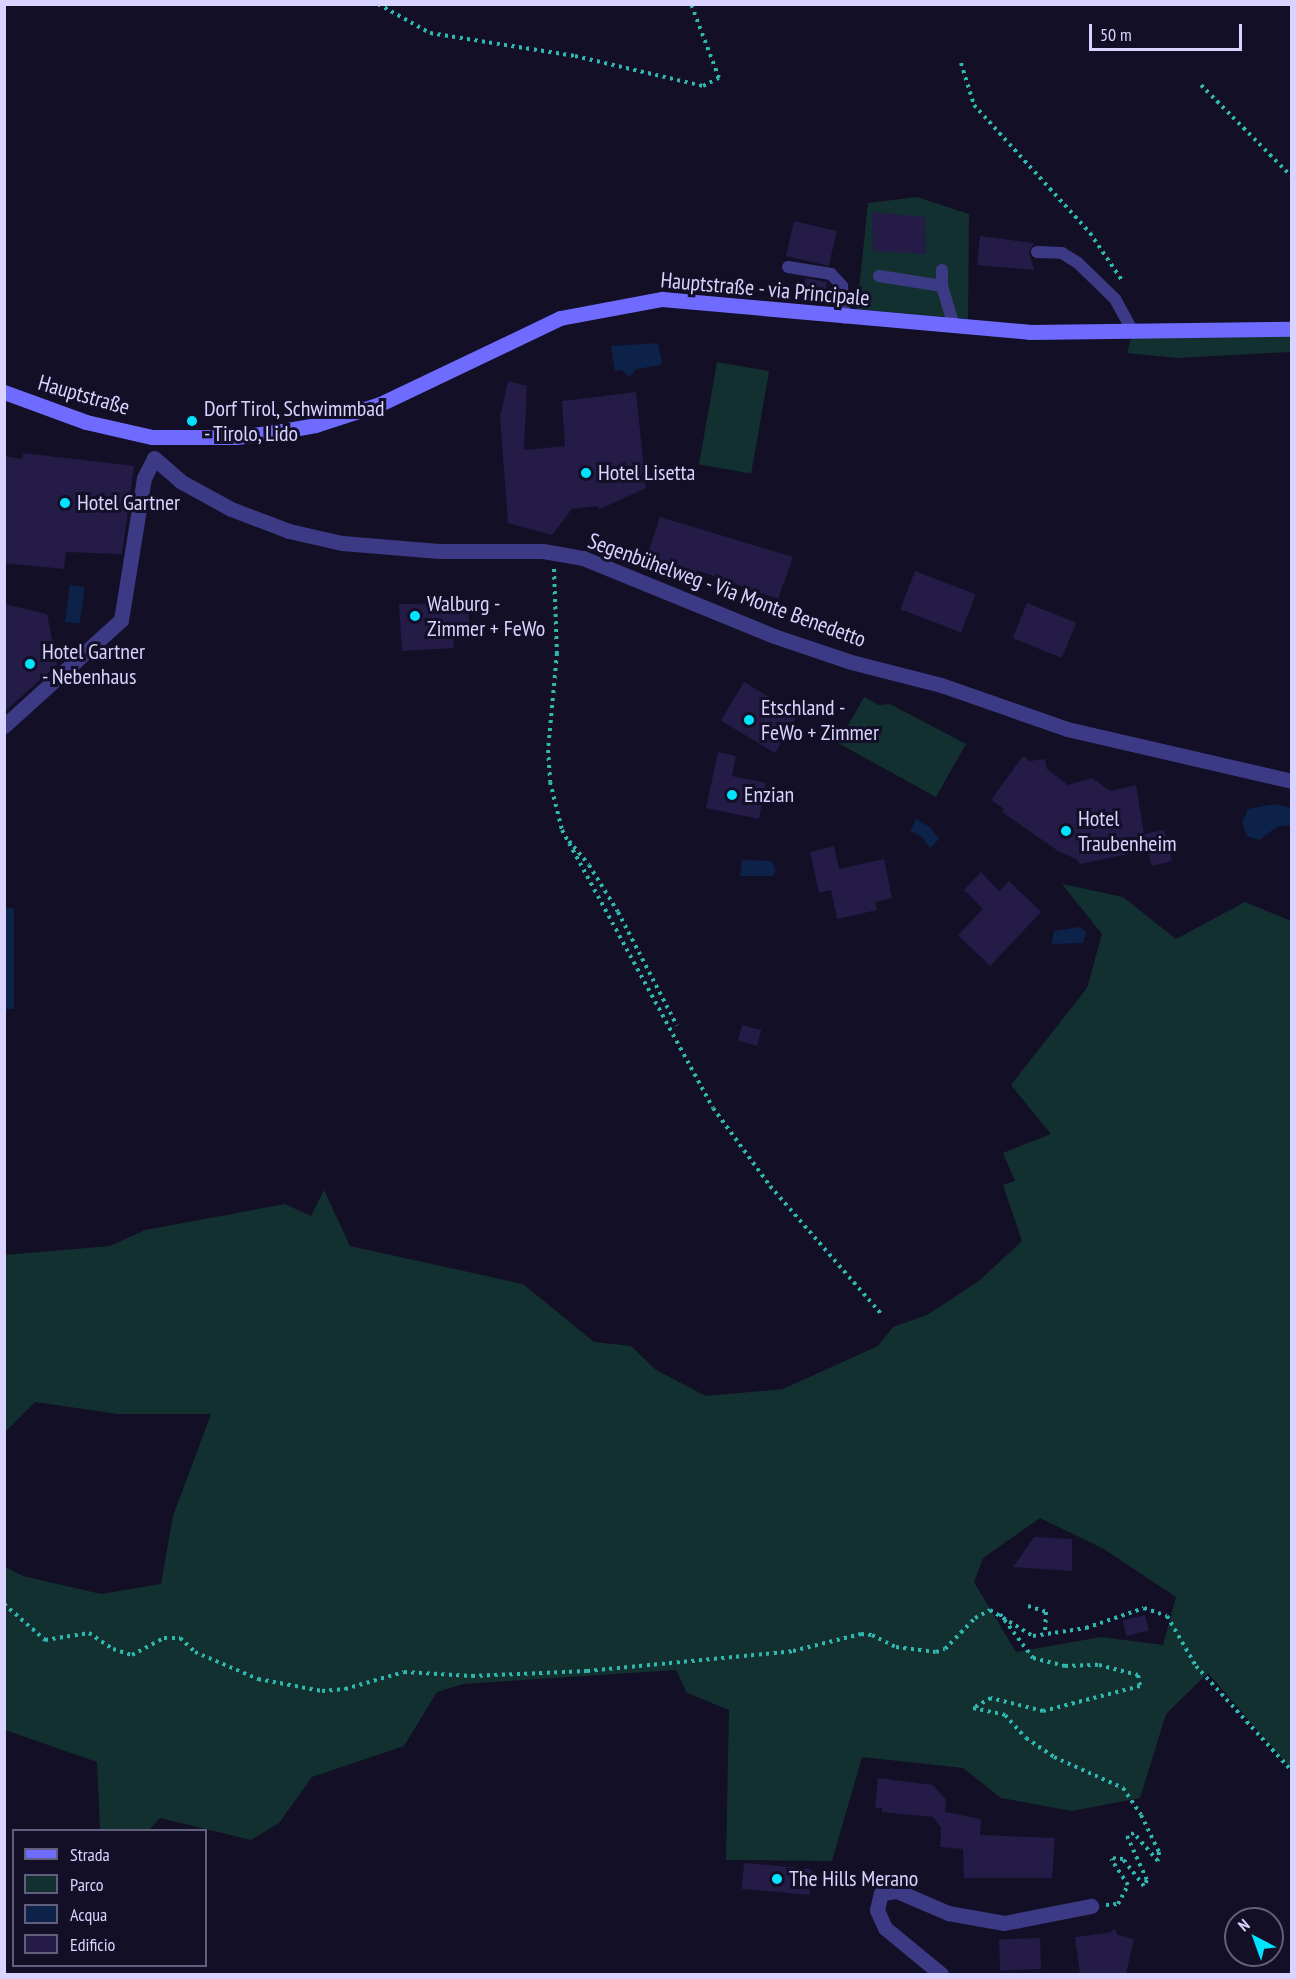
<!DOCTYPE html>
<meta charset="utf-8">
<style>
body{margin:0}
#map{position:relative;width:1296px;height:1979px;overflow:hidden;background:#130f26;font-family:"PT Sans Narrow",sans-serif}
div>[style]{position:absolute}
[style*='--x']{left:calc(var(--x)*1px);top:calc(var(--y)*1px);width:calc(var(--w)*1px);rotate:calc(var(--a)*1deg)}
.green>*{inset:0;background:#12302f;transform-origin:0 0}
.water>*{inset:0;background:#0c2248;transform-origin:0 0}
.building>*{inset:0;background:#241b47;transform-origin:0 0}
.path>*{height:4px;margin-top:-2px;transform-origin:0;background:repeating-linear-gradient(90deg,#2fb8b0 0 3px,transparent 0 7.5px)}
.lane>*{height:12px;margin:-6px;padding:0 6px;transform-origin:6px;border-radius:6px;background:#3d3a85}
.street>*{height:15px;margin:-7.5px;padding:0 7.5px;transform-origin:7.5px;border-radius:7.5px;background:#3d3a85}
.secondary>*{height:15px;margin:-7.5px;padding:0 7.5px;transform-origin:7.5px;border-radius:7.5px;background:#6f6bff}
.dots>*{width:16px;height:16px;translate:-50% -50%;box-sizing:border-box;border:3px solid #130f26;border-radius:50%}
span{translate:-50% -50%;white-space:nowrap;text-align:center;line-height:1.15;-webkit-text-stroke:6px #130f26;paint-order:stroke}
.street-label{font-size:22px;color:#d9d4ff}
.poi-label{font-size:22px;color:#d9d4ff}
.left{translate:0 -50%;text-align:left}
.frame{position:absolute;inset:0;border:6px solid #d9d4ff;pointer-events:none}
.legend{position:absolute;left:12px;top:1829px;width:195px;height:138px;box-sizing:border-box;background:#130f26;border:2px solid #625e7d;margin:0;padding:8px 10px;list-style:none;font-size:18px;color:#d9d4ff}
.legend li{display:flex;align-items:center;gap:12px;height:30px}
.legend b{width:30px;border:2px solid #625e7d}
.north{position:absolute;left:1224px;top:1907px;width:60px;height:60px;box-sizing:border-box;background:#130f26;border:2px solid #625e7d;border-radius:50%;rotate:319deg;font-size:16px;font-weight:700;line-height:24px;text-align:center;color:#d9d4ff}
.north::after{content:'';display:block;margin:auto;width:21px;height:27px;background:#00e5ff;clip-path:polygon(50% 0,100% 100%,50% 72%,0 100%)}
.scale{position:absolute;left:1089px;top:24px;width:153px;height:27px;box-sizing:border-box;border:3px solid #d9d4ff;border-top:0;padding-left:8px;font-size:18px;line-height:21px;white-space:nowrap;color:#d9d4ff;-webkit-text-stroke:4px #130f26;paint-order:stroke}
</style>
<div id="map">
<div class="green">
<div style="clip-path:polygon(917px 197px,969px 214px,968px 319px,857px 309px,868px 203px)"></div>
<div style="clip-path:polygon(1291px 329px,1291px 352px,1177px 358px,1127px 353px,1133px 331px)"></div>
<div style="left:717px;top:362px;width:53px;height:104px;rotate:10deg"></div>
<div style="clip-path:polygon(864px 697px,879px 705px,890px 704px,966px 744px,936px 797px,838px 743px)"></div>
<div style="clip-path:polygon(evenodd,1062px 884px,1123px 897px,1176px 939px,1245px 902px,1291px 921px,1291px 1769px,1208px 1673px,1166px 1714px,1140px 1798px,1072px 1811px,1001px 1798px,963px 1768px,862px 1757px,832px 1861px,726px 1860px,729px 1710px,687px 1693px,676px 1670px,463px 1684px,437px 1692px,404px 1746px,312px 1777px,279px 1823px,251px 1840px,160px 1818px,149px 1830px,100px 1830px,97px 1762px,5px 1730px,5px 1567px,23px 1576px,101px 1594px,161px 1584px,173px 1516px,211px 1414px,118px 1414px,35px 1402px,5px 1432px,5px 1255px,110px 1246px,145px 1230px,285px 1204px,311px 1216px,324px 1190px,350px 1246px,523px 1284px,594px 1342px,631px 1346px,656px 1370px,706px 1396px,783px 1389px,878px 1346px,893px 1327px,927px 1315px,979px 1281px,1022px 1241px,1003px 1185px,1015px 1181px,1003px 1153px,1051px 1134px,1011px 1085px,1087px 988px,1102px 934px,1062px 884px,1040px 1518px,1104px 1549px,1176px 1597px,1163px 1645px,1101px 1637px,1016px 1652px,974px 1582px,983px 1558px,1040px 1518px)"></div>
</div>
<div class="water">
<div style="clip-path:polygon(658px 343px,662px 365px,636px 369px,630px 377px,621px 370px,615px 371px,611px 346px)"></div>
<div style="left:70px;top:585px;width:15px;height:37px;rotate:8deg"></div>
<div style="clip-path:polygon(1275px 804px,1291px 808px,1291px 825px,1277px 827px,1259px 840px,1247px 836px,1242px 823px,1248px 809px)"></div>
<div style="clip-path:polygon(916px 819px,930px 827px,939px 839px,930px 848px,922px 837px,910px 831px)"></div>
<div style="clip-path:polygon(742px 860px,771px 861px,776px 870px,773px 876px,740px 876px)"></div>
<div style="left:5px;top:908px;width:9px;height:101px"></div>
<div style="clip-path:polygon(1079px 927px,1086px 932px,1083px 943px,1052px 944px,1054px 931px)"></div>
</div>
<div class="building">
<div style="clip-path:polygon(872px 212px,925px 217px,926px 254px,873px 251px)"></div>
<div style="left:794px;top:221px;width:44px;height:36px;rotate:13deg"></div>
<div style="clip-path:polygon(980px 236px,1034px 243px,1029px 252px,1034px 270px,977px 265px)"></div>
<div style="clip-path:polygon(805px 278px,827px 282px,825px 297px,805px 289px)"></div>
<div style="clip-path:polygon(508px 381px,527px 386px,524px 450px,565px 446px,562px 401px,636px 392px,646px 488px,600px 509px,597px 506px,572px 509px,552px 535px,508px 523px,500px 417px)"></div>
<div style="clip-path:polygon(23px 453px,134px 466px,122px 554px,66px 552px,64px 569px,4px 563px,4px 456px,22px 459px)"></div>
<div style="clip-path:polygon(660px 517px,793px 557px,778px 599px,697px 570px,693px 581px,644px 565px)"></div>
<div style="left:915px;top:571px;width:65px;height:41px;rotate:21deg"></div>
<div style="clip-path:polygon(468px 603px,470px 634px,453px 635px,454px 648px,402px 651px,399px 604px)"></div>
<div style="left:1027px;top:603px;width:53px;height:38px;rotate:22deg"></div>
<div style="clip-path:polygon(4px 604px,47px 614px,57px 665px,4px 712px)"></div>
<div style="left:744px;top:682px;width:63px;height:45px;rotate:31deg"></div>
<div style="clip-path:polygon(718px 752px,736px 756px,732px 776px,766px 783px,759px 819px,706px 808px)"></div>
<div style="clip-path:polygon(1023px 756px,1030px 761px,1045px 759px,1047px 769px,1068px 785px,1092px 778px,1110px 791px,1136px 785px,1144px 834px,1164px 830px,1172px 861px,1152px 866px,1147px 850px,1080px 864px,1078px 860px,1058px 851px,1002px 812px,1004px 809px,991px 800px)"></div>
<div style="clip-path:polygon(834px 846px,839px 869px,884px 859px,892px 898px,875px 902px,877px 910px,837px 919px,831px 890px,819px 893px,810px 852px)"></div>
<div style="clip-path:polygon(981px 872px,999px 891px,1009px 881px,1041px 912px,990px 966px,958px 935px,983px 909px,964px 890px)"></div>
<div style="left:742px;top:1025px;width:20px;height:16px;rotate:15deg"></div>
<div style="clip-path:polygon(1034px 1537px,1072px 1539px,1072px 1571px,1013px 1567px)"></div>
<div style="left:1145px;top:1615px;width:16px;height:23px;rotate:76deg"></div>
<div style="clip-path:polygon(878px 1778px,933px 1785px,946px 1800px,945px 1812px,981px 1819px,980px 1835px,1055px 1838px,1052px 1878px,964px 1878px,963px 1849px,940px 1847px,941px 1828px,933px 1817px,882px 1812px,882px 1808px,875px 1808px)"></div>
<div style="left:744px;top:1863px;width:68px;height:26px;rotate:5deg"></div>
<div style="clip-path:polygon(1115px 1929px,1118px 1935px,1134px 1939px,1126px 1974px,1080px 1974px,1075px 1937px,1108px 1933px)"></div>
<div style="left:1040px;top:1938px;width:31px;height:41px;rotate:88deg"></div>
</div>
<div class="path">
<div style="--x:378;--y:4;--w:60;--a:29.1"></div>
<div style="--x:430;--y:33;--w:147;--a:9"></div>
<div style="--x:575;--y:56;--w:131;--a:13.2"></div>
<div style="--x:703;--y:86;--w:18;--a:-27"></div>
<div style="--x:719;--y:78;--w:79;--a:-110.7"></div>
<div style="--x:961;--y:63;--w:44;--a:72.8"></div>
<div style="--x:974;--y:105;--w:173;--a:47.8"></div>
<div style="--x:1090;--y:233;--w:59;--a:56"></div>
<div style="--x:1201;--y:85;--w:129;--a:45.3"></div>
<div style="--x:554;--y:569;--w:84;--a:88"></div>
<div style="--x:557;--y:653;--w:97;--a:95.3"></div>
<div style="--x:548;--y:750;--w:32;--a:86"></div>
<div style="--x:550;--y:782;--w:49;--a:76"></div>
<div style="--x:562;--y:830;--w:316;--a:61.5"></div>
<div style="--x:713;--y:1108;--w:97;--a:53.8"></div>
<div style="--x:770;--y:1186;--w:171;--a:49"></div>
<div style="--x:569;--y:841;--w:31;--a:50"></div>
<div style="--x:589;--y:865;--w:55;--a:58.3"></div>
<div style="--x:618;--y:912;--w:128;--a:62.6"></div>
<div style="--x:4;--y:1604;--w:55;--a:41.3"></div>
<div style="--x:45;--y:1640;--w:45;--a:-9"></div>
<div style="--x:89;--y:1633;--w:29;--a:34"></div>
<div style="--x:113;--y:1649;--w:20;--a:18"></div>
<div style="--x:132;--y:1655;--w:36;--a:-28"></div>
<div style="--x:164;--y:1638;--w:16;--a:0"></div>
<div style="--x:180;--y:1638;--w:21;--a:43"></div>
<div style="--x:195;--y:1652;--w:69;--a:23.2"></div>
<div style="--x:258;--y:1679;--w:65;--a:10.6"></div>
<div style="--x:322;--y:1691;--w:23;--a:-5"></div>
<div style="--x:345;--y:1689;--w:61;--a:-16.1"></div>
<div style="--x:404;--y:1672;--w:68;--a:3.4"></div>
<div style="--x:472;--y:1676;--w:115;--a:-2.5"></div>
<div style="--x:587;--y:1671;--w:207;--a:-5.5"></div>
<div style="--x:793;--y:1651;--w:70;--a:-14"></div>
<div style="--x:861;--y:1634;--w:11;--a:5"></div>
<div style="--x:872;--y:1635;--w:27;--a:27"></div>
<div style="--x:896;--y:1647;--w:40;--a:7.1"></div>
<div style="--x:936;--y:1652;--w:9;--a:-18"></div>
<div style="--x:945;--y:1649;--w:43;--a:-45.9"></div>
<div style="--x:975;--y:1618;--w:17;--a:-28"></div>
<div style="--x:990;--y:1610;--w:50;--a:31.2"></div>
<div style="--x:1033;--y:1636;--w:54;--a:-8.6"></div>
<div style="--x:1086;--y:1628;--w:61;--a:-19"></div>
<div style="--x:1144;--y:1608;--w:24;--a:19"></div>
<div style="--x:1167;--y:1616;--w:58;--a:59.9"></div>
<div style="--x:1196;--y:1666;--w:142;--a:47.6"></div>
<div style="--x:1028;--y:1606;--w:19;--a:18"></div>
<div style="--x:1046;--y:1612;--w:22;--a:93"></div>
<div style="--x:1000;--y:1614;--w:55;--a:53.1"></div>
<div style="--x:1033;--y:1658;--w:33;--a:14"></div>
<div style="--x:1065;--y:1666;--w:34;--a:-2"></div>
<div style="--x:1099;--y:1665;--w:40;--a:14.4"></div>
<div style="--x:1138;--y:1675;--w:11;--a:80"></div>
<div style="--x:1140;--y:1686;--w:100;--a:165.5"></div>
<div style="--x:1043;--y:1711;--w:54;--a:-166"></div>
<div style="--x:991;--y:1698;--w:21;--a:151"></div>
<div style="--x:973;--y:1708;--w:33;--a:12"></div>
<div style="--x:1005;--y:1715;--w:31;--a:48"></div>
<div style="--x:1026;--y:1738;--w:34;--a:34"></div>
<div style="--x:1054;--y:1757;--w:76;--a:24.2"></div>
<div style="--x:1123;--y:1788;--w:32;--a:56"></div>
<div style="--x:1141;--y:1815;--w:41;--a:64.1"></div>
<div style="--x:1159;--y:1852;--w:9;--a:96"></div>
<div style="--x:1158;--y:1861;--w:37;--a:-131"></div>
<div style="--x:1134;--y:1833;--w:8;--a:157"></div>
<div style="--x:1127;--y:1836;--w:48;--a:65.6"></div>
<div style="--x:1147;--y:1880;--w:7;--a:117"></div>
<div style="--x:1144;--y:1886;--w:34;--a:-128"></div>
<div style="--x:1123;--y:1859;--w:13;--a:-176"></div>
<div style="--x:1106;--y:1905;--w:12;--a:-5"></div>
<div style="--x:1118;--y:1904;--w:21;--a:-62"></div>
<div style="--x:1128;--y:1885;--w:31;--a:-123"></div>
</div>
<div class="lane">
<div style="--x:1037;--y:252;--w:25;--a:2"></div>
<div style="--x:1062;--y:253;--w:19;--a:32"></div>
<div style="--x:1078;--y:263;--w:52;--a:44.2"></div>
<div style="--x:1115;--y:299;--w:37;--a:61"></div>
<div style="--x:788;--y:267;--w:44;--a:9.2"></div>
<div style="--x:831;--y:274;--w:16;--a:47"></div>
<div style="--x:842;--y:286;--w:32;--a:85"></div>
<div style="--x:942;--y:270;--w:16;--a:90"></div>
<div style="--x:942;--y:286;--w:42;--a:73.3"></div>
<div style="--x:879;--y:276;--w:64;--a:9"></div>
</div>
<div class="street">
<div style="--x:154;--y:458;--w:35;--a:41"></div>
<div style="--x:180;--y:481;--w:58;--a:28.8"></div>
<div style="--x:231;--y:509;--w:62;--a:20.8"></div>
<div style="--x:289;--y:531;--w:54;--a:12.8"></div>
<div style="--x:342;--y:543;--w:97;--a:4.7"></div>
<div style="--x:439;--y:551;--w:104;--a:0"></div>
<div style="--x:543;--y:551;--w:41;--a:9.9"></div>
<div style="--x:583;--y:558;--w:206;--a:22.2"></div>
<div style="--x:774;--y:636;--w:81;--a:18.7"></div>
<div style="--x:851;--y:662;--w:93;--a:14.3"></div>
<div style="--x:941;--y:685;--w:133;--a:19.2"></div>
<div style="--x:1067;--y:729;--w:231;--a:13"></div>
<div style="--x:4;--y:726;--w:158;--a:-42.2"></div>
<div style="--x:121;--y:620;--w:144;--a:-80.8"></div>
<div style="--x:144;--y:478;--w:22;--a:-63"></div>
<div style="--x:941;--y:1974;--w:72;--a:-140.6"></div>
<div style="--x:885;--y:1928;--w:20;--a:-114"></div>
<div style="--x:877;--y:1910;--w:17;--a:-77"></div>
<div style="--x:881;--y:1893;--w:16;--a:-7"></div>
<div style="--x:897;--y:1891;--w:56;--a:23.3"></div>
<div style="--x:948;--y:1913;--w:57;--a:10.1"></div>
<div style="--x:1004;--y:1923;--w:89;--a:-11.1"></div>
</div>
<div class="secondary">
<div style="--x:4;--y:392;--w:87;--a:20.1"></div>
<div style="--x:86;--y:422;--w:68;--a:12.8"></div>
<div style="--x:152;--y:437;--w:84;--a:0"></div>
<div style="--x:236;--y:437;--w:40;--a:-7.1"></div>
<div style="--x:276;--y:432;--w:40;--a:-10"></div>
<div style="--x:315;--y:425;--w:68;--a:-17.9"></div>
<div style="--x:380;--y:404;--w:199;--a:-25.5"></div>
<div style="--x:560;--y:318;--w:104;--a:-10.6"></div>
<div style="--x:662;--y:299;--w:368;--a:5.1"></div>
<div style="--x:1029;--y:332;--w:263;--a:-0.7"></div>
</div>
<div class="dots">
<div style="left:192px;top:421px;background:#00e5ff"></div>
<div style="left:586px;top:473px;background:#00e5ff"></div>
<div style="left:65px;top:503px;background:#00e5ff"></div>
<div style="left:415px;top:616px;background:#00e5ff"></div>
<div style="left:30px;top:664px;background:#00e5ff"></div>
<div style="left:749px;top:720px;background:#00e5ff"></div>
<div style="left:732px;top:795px;background:#00e5ff"></div>
<div style="left:1066px;top:831px;background:#00e5ff"></div>
<div style="left:777px;top:1879px;background:#00e5ff"></div>
</div>
<div class="street-label">
<span style="left:765px;top:289px;rotate:5deg">Hauptstraße - via Principale</span>
<span style="left:84px;top:395px;rotate:16deg">Hauptstraße</span>
<span style="left:727px;top:590px;rotate:20deg">Segenbühelweg - Via Monte Benedetto</span>
</div>
<div class="poi-label">
<span class="left" style="left:204px;top:421px">Dorf Tirol, Schwimmbad<br>- Tirolo, Lido</span>
<span class="left" style="left:598px;top:473px">Hotel Lisetta</span>
<span class="left" style="left:77px;top:503px">Hotel Gartner</span>
<span class="left" style="left:427px;top:616px">Walburg -<br>Zimmer + FeWo</span>
<span class="left" style="left:42px;top:664px">Hotel Gartner<br>- Nebenhaus</span>
<span class="left" style="left:761px;top:720px">Etschland -<br>FeWo + Zimmer</span>
<span class="left" style="left:744px;top:795px">Enzian</span>
<span class="left" style="left:1078px;top:831px">Hotel<br>Traubenheim</span>
<span class="left" style="left:789px;top:1879px">The Hills Merano</span>
</div>
<div class="frame"></div>
<ul class="legend">
<li><b style="height:8px;background:#6f6bff"></b>Strada</li>
<li><b style="height:16px;background:#12302f"></b>Parco</li>
<li><b style="height:16px;background:#0c2248"></b>Acqua</li>
<li><b style="height:16px;background:#241b47"></b>Edificio</li>
</ul>
<div class="north">N</div>
<div class="scale">50 m</div>
</div>
